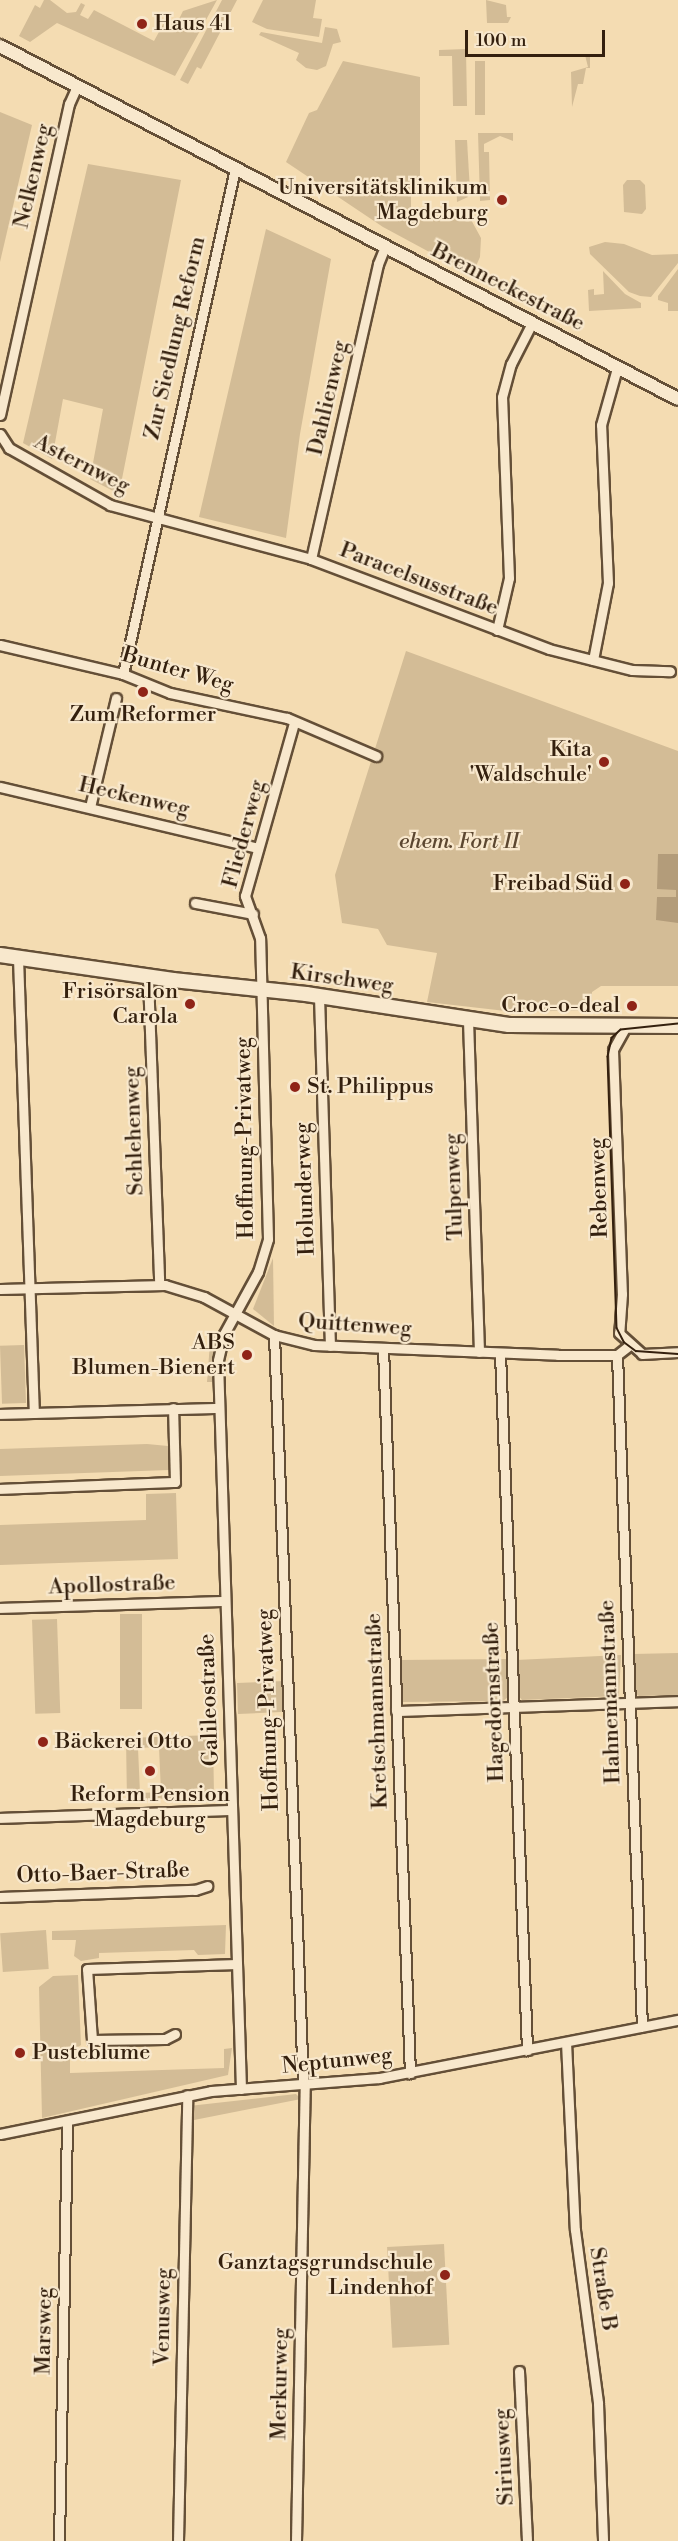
<!DOCTYPE html>
<meta charset="utf-8">
<style>
body{margin:0}
#map{position:relative;width:678px;height:2541px;overflow:hidden;background:#f4dcb2;font-family:"Libre Bodoni",serif}
div>[style]{position:absolute}
[style*='--x']{left:calc(var(--x)*1px);top:calc(var(--y)*1px);width:calc(var(--w)*1px);rotate:calc(var(--a)*1deg)}
.green>*{inset:0;background:#d3bc96;transform-origin:0 0}
.water>*{inset:0;background:#b39c7a}
.roads{filter:drop-shadow(2px 0 #644f37) drop-shadow(-2px 0 #644f37) drop-shadow(0 2px #644f37) drop-shadow(0 -2px #644f37)}
.minor>*{height:9px;margin:-4.5px;padding:0 4.5px;transform-origin:4.5px;border-radius:4.5px;background:#f8e8cd}
.tertiary>*{height:12px;margin:-6px;padding:0 6px;transform-origin:6px;border-radius:6px;background:#f8e8cd}
.secondary>*{height:14px;margin:-7px;padding:0 7px;transform-origin:7px;border-radius:7px;background:#f8e8cd}
.tram>*{height:1.5px;margin:-0.75px;padding:0 0.75px;transform-origin:0.75px;border-radius:0.75px;background:#34200e}
.dots>*{width:16px;height:16px;translate:-50% -50%;box-sizing:border-box;border:3px solid #f8e8cd;border-radius:50%}
span{translate:-50% -50%;white-space:nowrap;text-align:center;line-height:1.15;-webkit-text-stroke:4.5px #f8e8cd;paint-order:stroke}
.poi-label{font-size:22px;color:#34200e}
.left{translate:0 -50%;text-align:left}
.right{translate:-100% -50%;text-align:right}
.street-label{font-size:22px;color:#34200e}
.park-label{font-size:22px;color:#5c4730;font-style:italic}
.scale{position:absolute;left:465px;top:30px;width:140px;height:27px;box-sizing:border-box;border:3px solid #34200e;border-top:0;padding-left:8px;font-size:18px;line-height:21px;white-space:nowrap;color:#34200e;-webkit-text-stroke:4px #f8e8cd;paint-order:stroke}
</style>
<div id="map">
<div class="green">
<div style="clip-path:polygon(44px 0,50px 0,67px 13px,76px 12px,81px 3px,85px 5px,80px 15px,88px 19px,94px 10px,154px 41px,166px 19px,177px 23px,183px 11px,217px 0,175px 76px,57px 23px,30px 42px,19px 36px,35px 5px,40px 8px)"></div>
<div style="clip-path:polygon(222px 0,237px 0,201px 69px,197px 67px,188px 84px,180px 80px)"></div>
<div style="clip-path:polygon(263px 0,316px 0,313px 18px,322px 19px,319px 37px,267px 29px,252px 22px)"></div>
<div style="clip-path:polygon(486px 0,506px 5px,507px 17px,511px 17px,508px 23px,487px 23px)"></div>
<div style="clip-path:polygon(325px 27px,337px 29px,341px 42px,333px 44px,326px 66px,317px 70px,306px 68px,296px 60px,299px 53px,259px 35px,261px 32px,322px 43px)"></div>
<div style="clip-path:polygon(466px 49px,467px 106px,453px 106px,452px 56px,439px 56px,439px 50px)"></div>
<div style="clip-path:polygon(585px 55px,590px 55px,590px 68px,586px 68px,583px 84px,578px 84px,572px 107px,571px 72px,588px 67px)"></div>
<div style="clip-path:polygon(343px 61px,420px 77px,420px 181px,411px 183px,411px 217px,469px 216px,481px 238px,480px 257px,472px 275px,383px 227px,286px 162px,309px 113px,317px 110px)"></div>
<div style="left:475px;top:61px;width:10px;height:54px"></div>
<div style="clip-path:polygon(0 112px,32px 125px,0 262px)"></div>
<div style="clip-path:polygon(478px 133px,513px 133px,513px 141px,500px 136px,484px 144px,484px 152px,489px 152px,490px 200px,480px 201px)"></div>
<div style="clip-path:polygon(455px 140px,467px 140px,470px 191px,468px 197px,457px 202px)"></div>
<div style="clip-path:polygon(88px 164px,181px 180px,119px 494px,90px 479px,103px 409px,63px 399px,52px 459px,23px 443px)"></div>
<div style="clip-path:polygon(627px 180px,640px 180px,645px 185px,646px 209px,642px 214px,624px 212px,623px 185px)"></div>
<div style="clip-path:polygon(266px 229px,331px 259px,300px 434px,286px 538px,199px 517px)"></div>
<div style="clip-path:polygon(605px 242px,624px 244px,652px 255px,678px 254px,678px 263px,651px 297px,640px 296px,629px 292px,590px 254px,589px 247px)"></div>
<div style="clip-path:polygon(678px 269px,678px 311px,668px 311px,668px 303px,658px 300px,658px 296px)"></div>
<div style="clip-path:polygon(603px 271px,625px 294px,641px 303px,641px 308px,589px 311px,588px 290px,594px 289px,594px 295px,604px 294px)"></div>
<div style="clip-path:polygon(406px 651px,678px 751px,678px 986px,601px 986px,592px 992px,592px 1010px,515px 1012px,427px 1002px,437px 953px,387px 945px,378px 929px,342px 923px,335px 875px)"></div>
<div style="clip-path:polygon(273px 1258px,274px 1326px,253px 1309px)"></div>
<div style="clip-path:polygon(219px 1332px,212px 1382px,207px 1382px,210px 1343px,213px 1333px)"></div>
<div style="left:24px;top:1345px;width:58px;height:24px;rotate:88deg"></div>
<div style="clip-path:polygon(147px 1444px,168px 1446px,169px 1470px,0 1476px,0 1449px)"></div>
<div style="clip-path:polygon(176px 1493px,178px 1559px,0 1565px,0 1525px,146px 1520px,146px 1494px)"></div>
<div style="left:120px;top:1614px;width:22px;height:95px"></div>
<div style="left:57px;top:1619px;width:94px;height:25px;rotate:88deg"></div>
<div style="clip-path:polygon(678px 1653px,678px 1695px,639px 1696px,634px 1692px,633px 1654px)"></div>
<div style="clip-path:polygon(621px 1655px,619px 1696px,522px 1700px,518px 1695px,516px 1660px)"></div>
<div style="clip-path:polygon(508px 1659px,508px 1697px,503px 1701px,401px 1702px,400px 1660px)"></div>
<div style="clip-path:polygon(284px 1681px,284px 1709px,281px 1712px,238px 1714px,237px 1683px)"></div>
<div style="clip-path:polygon(evenodd,213px 1735px,214px 1795px,127px 1801px,126px 1738px,213px 1735px,159px 1747px,161px 1792px,140px 1793px,138px 1748px,159px 1747px)"></div>
<div style="clip-path:polygon(226px 1925px,225px 1954px,198px 1955px,194px 1950px,99px 1953px,99px 1958px,81px 1961px,74px 1956px,76px 1940px,52px 1940px,52px 1931px)"></div>
<div style="left:46px;top:1930px;width:39px;height:46px;rotate:86deg"></div>
<div style="clip-path:polygon(78px 1975px,81px 2045px,70px 2053px,70px 2073px,224px 2068px,224px 2049px,232px 2048px,228px 2075px,42px 2118px,39px 1987px,53px 1976px)"></div>
<div style="clip-path:polygon(296px 2094px,301px 2099px,189px 2121px,189px 2106px)"></div>
<div style="left:444px;top:2244px;width:101px;height:57px;rotate:87deg"></div>
</div>
<div class="water">
<div style="clip-path:polygon(658px 854px,678px 854px,678px 923px,656px 920px,657px 897px,676px 897px,676px 890px,657px 889px)"></div>
</div>
<div class="roads">
<div class="minor">
<div style="--x:0;--y:415;--w:319;--a:-77.5"></div>
<div style="--x:69;--y:104;--w:20;--a:-66"></div>
<div style="--x:0;--y:434;--w:17;--a:57"></div>
<div style="--x:9;--y:448;--w:116;--a:29.4"></div>
<div style="--x:110;--y:505;--w:208;--a:15"></div>
<div style="--x:311;--y:559;--w:254;--a:20.7"></div>
<div style="--x:549;--y:649;--w:86;--a:14.2"></div>
<div style="--x:632;--y:670;--w:38;--a:2"></div>
<div style="--x:311;--y:559;--w:303;--a:-77.2"></div>
<div style="--x:378;--y:264;--w:18;--a:-68"></div>
<div style="--x:497;--y:630;--w:53;--a:-77"></div>
<div style="--x:509;--y:578;--w:181;--a:-92.2"></div>
<div style="--x:502;--y:397;--w:34;--a:-75"></div>
<div style="--x:511;--y:364;--w:46;--a:-62.9"></div>
<div style="--x:0;--y:645;--w:126;--a:13.3"></div>
<div style="--x:123;--y:674;--w:51;--a:22"></div>
<div style="--x:170;--y:693;--w:120;--a:12.1"></div>
<div style="--x:287;--y:718;--w:97;--a:23.1"></div>
<div style="--x:593;--y:660;--w:78;--a:-79"></div>
<div style="--x:608;--y:583;--w:158;--a:-92.5"></div>
<div style="--x:601;--y:425;--w:59;--a:-74.3"></div>
<div style="--x:123;--y:674;--w:517;--a:-77.5"></div>
<div style="--x:0;--y:787;--w:265;--a:13.3"></div>
<div style="--x:90;--y:807;--w:112;--a:-76.6"></div>
<div style="--x:195;--y:903;--w:59;--a:10.7"></div>
<div style="--x:18;--y:958;--w:455;--a:88"></div>
<div style="--x:148;--y:977;--w:307;--a:87.9"></div>
<div style="--x:319;--y:996;--w:350;--a:88.2"></div>
<div style="--x:468;--y:1020;--w:332;--a:88.1"></div>
<div style="--x:625;--y:1028;--w:25;--a:119"></div>
<div style="--x:613;--y:1050;--w:244;--a:87.9"></div>
<div style="--x:622;--y:1294;--w:39;--a:94"></div>
<div style="--x:619;--y:1333;--w:31;--a:42"></div>
<div style="--x:642;--y:1354;--w:36;--a:-3"></div>
<div style="--x:0;--y:1289;--w:165;--a:-1.4"></div>
<div style="--x:165;--y:1285;--w:41;--a:17.1"></div>
<div style="--x:204;--y:1297;--w:80;--a:28.5"></div>
<div style="--x:274;--y:1335;--w:41;--a:14"></div>
<div style="--x:314;--y:1345;--w:244;--a:2.3"></div>
<div style="--x:558;--y:1355;--w:59;--a:0"></div>
<div style="--x:617;--y:1355;--w:16;--a:-38"></div>
<div style="--x:274;--y:1335;--w:750;--a:87.78"></div>
<div style="--x:383;--y:1348;--w:726;--a:87.87"></div>
<div style="--x:500;--y:1353;--w:698;--a:87.78"></div>
<div style="--x:617;--y:1355;--w:672;--a:87.87"></div>
<div style="--x:0;--y:1414;--w:219;--a:-1.6"></div>
<div style="--x:0;--y:1489;--w:175;--a:-2.3"></div>
<div style="--x:175;--y:1482;--w:74;--a:-91.5"></div>
<div style="--x:0;--y:1608;--w:225;--a:-1.8"></div>
<div style="--x:396;--y:1711;--w:282;--a:-2"></div>
<div style="--x:0;--y:1818;--w:232;--a:-2"></div>
<div style="--x:0;--y:1897;--w:195;--a:-2.1"></div>
<div style="--x:195;--y:1890;--w:13;--a:-18"></div>
<div style="--x:175;--y:2034;--w:11;--a:153"></div>
<div style="--x:165;--y:2039;--w:73;--a:179.2"></div>
<div style="--x:92;--y:2040;--w:71;--a:-94"></div>
<div style="--x:87;--y:1969;--w:150;--a:-1.9"></div>
<div style="--x:566;--y:2042;--w:188;--a:87.3"></div>
<div style="--x:575;--y:2230;--w:175;--a:82.4"></div>
<div style="--x:598;--y:2403;--w:138;--a:87.9"></div>
<div style="--x:241;--y:2089;--w:729;--a:-91.81"></div>
<div style="--x:218;--y:1360;--w:27;--a:-77"></div>
<div style="--x:224;--y:1334;--w:71;--a:-61.3"></div>
<div style="--x:258;--y:1272;--w:34;--a:-73"></div>
<div style="--x:268;--y:1239;--w:301;--a:-91.5"></div>
<div style="--x:260;--y:938;--w:45;--a:-109.7"></div>
<div style="--x:245;--y:896;--w:180;--a:-74.2"></div>
<div style="--x:0;--y:2134;--w:215;--a:-11.5"></div>
<div style="--x:211;--y:2091;--w:169;--a:-4.4"></div>
<div style="--x:379;--y:2078;--w:305;--a:-11"></div>
<div style="--x:519;--y:2371;--w:170;--a:87.3"></div>
<div style="--x:59;--y:2541;--w:420;--a:-88.9"></div>
<div style="--x:178;--y:2541;--w:446;--a:-88.8"></div>
<div style="--x:296;--y:2541;--w:457;--a:-88.9"></div>
</div>
<div class="tertiary">
<div style="--x:0;--y:46;--w:764;--a:27.5"></div>
</div>
<div class="secondary">
<div style="--x:0;--y:955;--w:175;--a:8.2"></div>
<div style="--x:173;--y:980;--w:134;--a:6"></div>
<div style="--x:306;--y:994;--w:205;--a:8.7"></div>
<div style="--x:509;--y:1025;--w:169;--a:0.3"></div>
</div>
</div>
<div class="tram">
<div style="--x:678;--y:1024;--w:57;--a:174"></div>
<div style="--x:621;--y:1030;--w:12;--a:138"></div>
<div style="--x:612;--y:1038;--w:19;--a:102"></div>
<div style="--x:608;--y:1057;--w:271;--a:88.1"></div>
<div style="--x:617;--y:1328;--w:16;--a:63"></div>
<div style="--x:624;--y:1342;--w:15;--a:37"></div>
<div style="--x:636;--y:1351;--w:42;--a:4.1"></div>
</div>
<div class="dots">
<div style="left:142px;top:24px;background:#8f2418"></div>
<div style="left:502px;top:200px;background:#8f2418"></div>
<div style="left:143px;top:692px;background:#8f2418"></div>
<div style="left:604px;top:762px;background:#8f2418"></div>
<div style="left:625px;top:884px;background:#8f2418"></div>
<div style="left:190px;top:1004px;background:#8f2418"></div>
<div style="left:632px;top:1006px;background:#8f2418"></div>
<div style="left:295px;top:1087px;background:#8f2418"></div>
<div style="left:247px;top:1355px;background:#8f2418"></div>
<div style="left:43px;top:1742px;background:#8f2418"></div>
<div style="left:150px;top:1771px;background:#8f2418"></div>
<div style="left:20px;top:2053px;background:#8f2418"></div>
<div style="left:445px;top:2275px;background:#8f2418"></div>
</div>
<div class="poi-label">
<span class="left" style="left:154px;top:24px">Haus 41</span>
<span class="right" style="left:488px;top:200px">Universitätsklinikum<br>Magdeburg</span>
<span style="left:143px;top:715px">Zum Reformer</span>
<span class="right" style="left:592px;top:762px">Kita<br>'Waldschule'</span>
<span class="right" style="left:613px;top:884px">Freibad Süd</span>
<span class="right" style="left:178px;top:1004px">Frisörsalon<br>Carola</span>
<span class="right" style="left:620px;top:1006px">Croc-o-deal</span>
<span class="left" style="left:307px;top:1087px">St. Philippus</span>
<span class="right" style="left:235px;top:1355px">ABS<br>Blumen-Bienert</span>
<span class="left" style="left:55px;top:1742px">Bäckerei Otto</span>
<span style="left:150px;top:1807px">Reform Pension<br>Magdeburg</span>
<span class="left" style="left:32px;top:2053px">Pusteblume</span>
<span class="right" style="left:433px;top:2275px">Ganztagsgrundschule<br>Lindenhof</span>
</div>
<div class="street-label">
<span style="left:33px;top:176px;rotate:-77deg">Nelkenweg</span>
<span style="left:508px;top:287px;rotate:27deg">Brenneckestraße</span>
<span style="left:175px;top:338px;rotate:-77deg">Zur Siedlung Reform</span>
<span style="left:328px;top:398px;rotate:-77deg">Dahlienweg</span>
<span style="left:82px;top:464px;rotate:27deg">Asternweg</span>
<span style="left:419px;top:579px;rotate:21deg">Paracelsusstraße</span>
<span style="left:178px;top:670px;rotate:16deg">Bunter Weg</span>
<span style="left:134px;top:797px;rotate:13deg">Heckenweg</span>
<span style="left:244px;top:834px;rotate:-75deg">Fliederweg</span>
<span style="left:342px;top:979px;rotate:8deg">Kirschweg</span>
<span style="left:134px;top:1131px;rotate:-92deg">Schlehenweg</span>
<span style="left:245px;top:1138px;rotate:-91deg">Hoffnung-Privatweg</span>
<span style="left:454px;top:1187px;rotate:-92deg">Tulpenweg</span>
<span style="left:599px;top:1188px;rotate:-92deg">Rebenweg</span>
<span style="left:305px;top:1189px;rotate:-92deg">Holunderweg</span>
<span style="left:355px;top:1325px;rotate:4deg">Quittenweg</span>
<span style="left:112px;top:1585px;rotate:-2deg">Apollostraße</span>
<span style="left:610px;top:1692px;rotate:-92deg">Hahnemannstraße</span>
<span style="left:209px;top:1700px;rotate:-92deg">Galileostraße</span>
<span style="left:494px;top:1702px;rotate:-92deg">Hagedornstraße</span>
<span style="left:268px;top:1710px;rotate:-92deg">Hoffnung-Privatweg</span>
<span style="left:377px;top:1711px;rotate:-92deg">Kretschmannstraße</span>
<span style="left:103px;top:1873px;rotate:-2deg">Otto-Baer-Straße</span>
<span style="left:337px;top:2061px;rotate:-6deg">Neptunweg</span>
<span style="left:603px;top:2289px;rotate:81deg">Straße B</span>
<span style="left:163px;top:2317px;rotate:-89deg">Venusweg</span>
<span style="left:44px;top:2331px;rotate:-89deg">Marsweg</span>
<span style="left:280px;top:2384px;rotate:-89deg">Merkurweg</span>
<span style="left:504px;top:2457px;rotate:-93deg">Siriusweg</span>
</div>
<div class="park-label">
<span style="left:459px;top:842px">ehem. Fort II</span>
</div>
<div class="scale">100 m</div>
</div>
